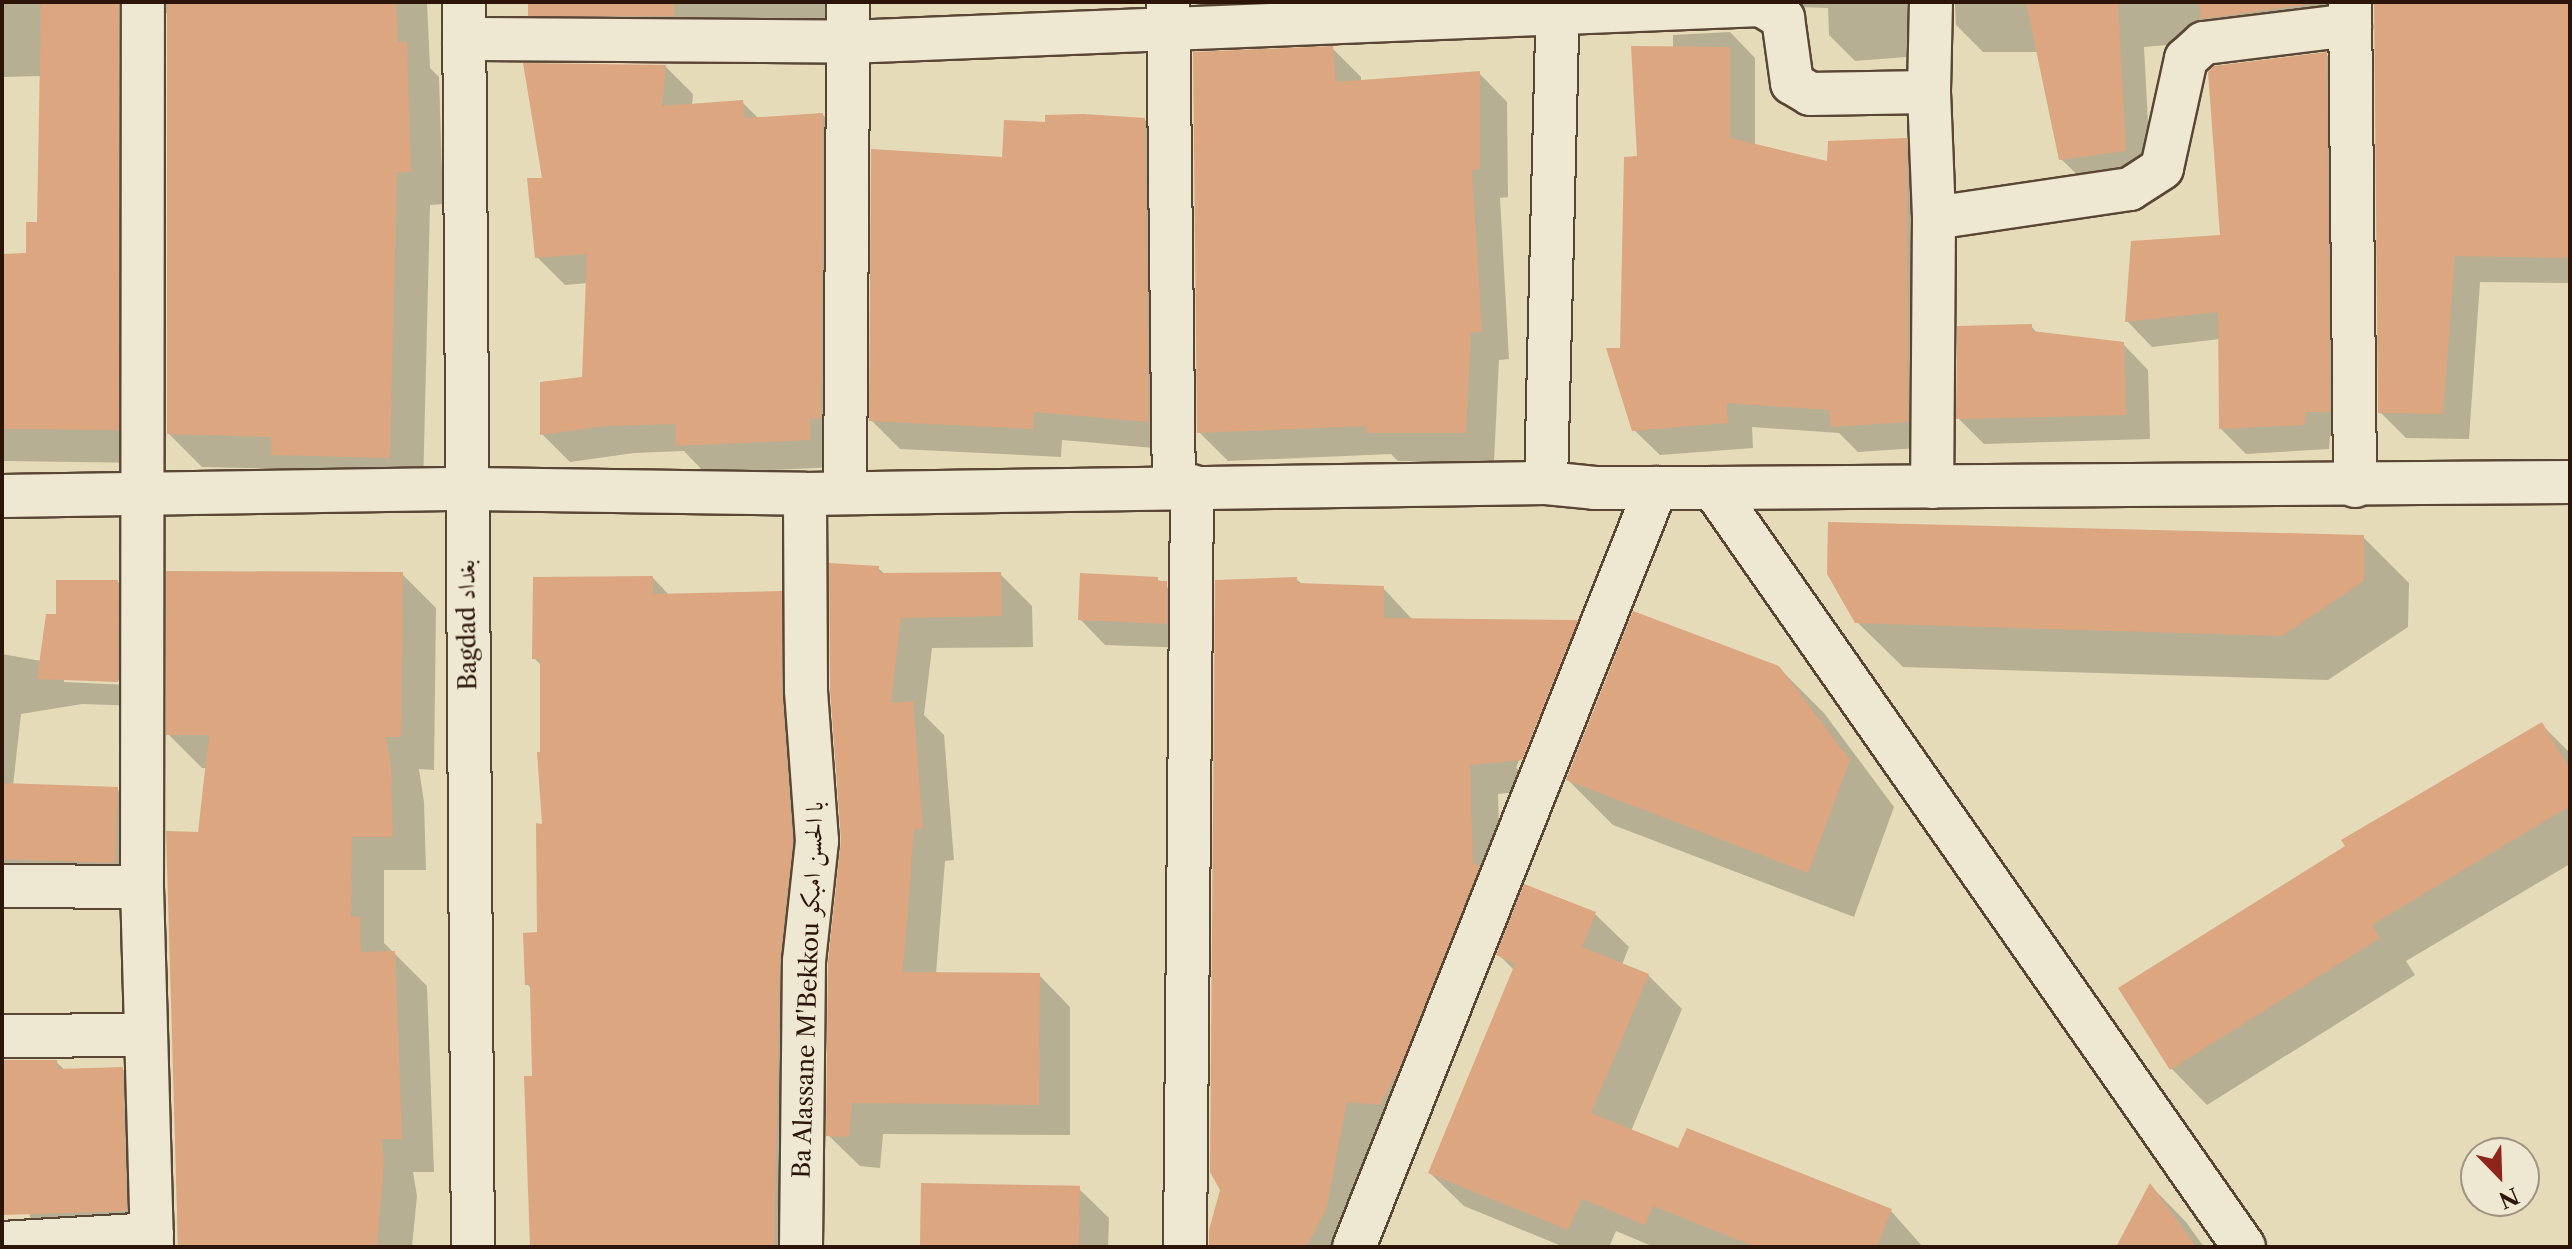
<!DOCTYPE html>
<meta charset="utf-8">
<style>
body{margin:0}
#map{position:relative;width:2572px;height:1249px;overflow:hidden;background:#e5dbb9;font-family:"Libre Caslon Text",Amiri,serif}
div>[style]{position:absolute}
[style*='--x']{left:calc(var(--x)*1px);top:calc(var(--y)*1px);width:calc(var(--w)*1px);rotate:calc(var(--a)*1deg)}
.shadow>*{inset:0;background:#0003}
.building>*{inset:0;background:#dba680;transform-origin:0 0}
.roads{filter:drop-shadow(2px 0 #5a4635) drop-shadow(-2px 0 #5a4635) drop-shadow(0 2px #5a4635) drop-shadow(0 -2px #5a4635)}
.street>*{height:42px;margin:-21px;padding:0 21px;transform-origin:21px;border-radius:21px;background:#eee8d2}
span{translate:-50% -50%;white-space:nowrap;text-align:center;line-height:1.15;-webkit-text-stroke:6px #eee8d2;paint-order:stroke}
.street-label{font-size:24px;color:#2c1409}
.frame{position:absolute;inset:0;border:4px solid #2c1409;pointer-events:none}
.north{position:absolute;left:2460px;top:1137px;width:80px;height:80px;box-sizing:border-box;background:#eee8d2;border:2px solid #a09382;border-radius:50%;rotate:157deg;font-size:22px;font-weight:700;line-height:32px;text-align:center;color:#2c1409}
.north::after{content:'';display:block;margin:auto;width:28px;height:36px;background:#8f2418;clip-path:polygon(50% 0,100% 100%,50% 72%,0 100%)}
</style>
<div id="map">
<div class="shadow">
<div style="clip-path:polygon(2px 2px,427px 2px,430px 68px,439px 77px,443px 204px,430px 205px,423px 490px,306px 487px,288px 469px,202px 467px,169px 434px,169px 13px,164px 14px,151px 463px,2px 461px,2px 256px,28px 255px,39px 224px,41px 76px,2px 77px)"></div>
<div style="clip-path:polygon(530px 2px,861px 2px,861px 19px,562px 46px,531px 15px)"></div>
<div style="clip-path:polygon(1195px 2px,1510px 2px,1227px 35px)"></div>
<div style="clip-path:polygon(1656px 2px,2570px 2px,2570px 283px,2480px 282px,2469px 439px,2406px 438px,2380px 412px,2376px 4px,2224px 40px,2144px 47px,2151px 177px,2088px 185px,2061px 159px,2038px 52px,1983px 52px,1956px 25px,1955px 4px,1945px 7px,1932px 55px,1855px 61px,1829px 35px,1828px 8px)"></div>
<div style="clip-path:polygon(1730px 32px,1755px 58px,1755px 146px,1829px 164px,1906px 140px,1931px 166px,1933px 447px,1858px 452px,1839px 433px,1752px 427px,1753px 448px,1660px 455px,1634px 430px,1622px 350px,1640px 158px,1673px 59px,1673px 35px)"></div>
<div style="clip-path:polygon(1332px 48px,1361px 77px,1361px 82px,1479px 73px,1507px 102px,1508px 197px,1500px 198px,1509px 359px,1499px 360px,1494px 461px,1398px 461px,1391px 454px,1228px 461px,1199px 432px)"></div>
<div style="clip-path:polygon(2326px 54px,2351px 79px,2355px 436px,2330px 436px,2329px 449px,2246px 454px,2221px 429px,2220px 339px,2152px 347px,2127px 321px,2222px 237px)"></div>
<div style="clip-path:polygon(666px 67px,693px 94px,692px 105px,742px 102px,759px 119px,823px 115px,850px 143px,837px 467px,705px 473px,684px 451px,634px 453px,570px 462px,542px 434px,584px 379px,588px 283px,565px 285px,537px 257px,544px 179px)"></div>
<div style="clip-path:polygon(1145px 120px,1173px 149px,1177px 450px,1062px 440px,1061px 457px,900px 449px,871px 420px,1047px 124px)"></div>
<div style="clip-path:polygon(2031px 326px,2038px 334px,2123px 344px,2148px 370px,2150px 439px,1984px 444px,1958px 418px)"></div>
<div style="clip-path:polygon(2363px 537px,2409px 583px,2408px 627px,2328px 680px,1903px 667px,1857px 622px)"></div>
<div style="clip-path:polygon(878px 568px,886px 575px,1000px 574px,1032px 606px,1033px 647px,932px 648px,924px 715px,944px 735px,954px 860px,945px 861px,936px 974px,1039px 975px,1070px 1007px,1070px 1135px,883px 1134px,880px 1168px,860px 1166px,828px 1135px)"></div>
<div style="clip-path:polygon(402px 574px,436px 608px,434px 770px,419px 769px,424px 802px,426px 870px,384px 870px,384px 943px,427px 986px,434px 1172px,413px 1172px,417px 1196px,412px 1247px,178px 1247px,168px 833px,200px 834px,208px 768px,202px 768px,168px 734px)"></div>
<div style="clip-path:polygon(653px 578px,670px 596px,781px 593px,810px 622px,806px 1247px,532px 1247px,534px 1078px,532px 989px,527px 984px,539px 934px,544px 826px,542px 666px,534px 658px)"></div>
<div style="clip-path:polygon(1157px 579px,1192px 608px,1191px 648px,1105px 645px,1080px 619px)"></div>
<div style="clip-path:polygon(evenodd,1296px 579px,1303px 585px,1383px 588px,1413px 620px,1577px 622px,1606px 650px,1551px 788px,1498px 794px,1501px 890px,1409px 1133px,1376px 1130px,1350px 1247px,1211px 1247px,1222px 1189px,1296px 579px,1564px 648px,1569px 648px,1520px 770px,1516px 768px,1564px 648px)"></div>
<div style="clip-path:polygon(evenodd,118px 582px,142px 607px,142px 706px,82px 704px,21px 714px,13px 786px,117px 789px,142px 814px,142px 886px,2px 885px,2px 654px,41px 661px,58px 615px,118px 582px,64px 678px,128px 681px,128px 685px,64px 682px,64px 678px)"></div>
<div style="clip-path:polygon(1778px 667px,1824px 713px,1894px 807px,1854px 917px,1613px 825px,1568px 780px)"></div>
<div style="clip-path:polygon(2541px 724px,2570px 753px,2570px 864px,2406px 961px,2415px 975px,2207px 1105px,2171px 1068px)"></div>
<div style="clip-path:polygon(1595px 914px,1629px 947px,1622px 965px,1648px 975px,1682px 1009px,1631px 1131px,1680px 1151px,1891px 1211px,1923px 1247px,1654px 1247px,1616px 1231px,1609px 1247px,1564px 1247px,1464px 1206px,1430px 1173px,1515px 971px,1498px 954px)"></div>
<div style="clip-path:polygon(18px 1062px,56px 1062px,66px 1071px,122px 1069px,148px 1094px,151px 1236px,55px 1242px,30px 1217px)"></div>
<div style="clip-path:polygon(2151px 1186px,2186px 1222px,2204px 1247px,2119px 1247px)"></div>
<div style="clip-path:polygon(1079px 1189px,1109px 1218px,1108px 1247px,920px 1247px)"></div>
</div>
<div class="building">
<div style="clip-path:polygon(41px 2px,119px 2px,119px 430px,2px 429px,2px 254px,26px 253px,26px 222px,37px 222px)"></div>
<div style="clip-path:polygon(167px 2px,396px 2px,398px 42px,407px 42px,411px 172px,397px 172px,390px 458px,271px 455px,271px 437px,167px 434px)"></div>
<div style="left:528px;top:2px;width:146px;height:14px"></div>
<div style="clip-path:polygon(2026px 2px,2118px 2px,2126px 151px,2059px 160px)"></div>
<div style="clip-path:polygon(2199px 2px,2326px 2px,2201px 19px)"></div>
<div style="clip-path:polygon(2374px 2px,2570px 2px,2570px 258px,2455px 256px,2443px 414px,2378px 413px)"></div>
<div style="clip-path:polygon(1333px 46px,1336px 82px,1480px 71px,1480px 169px,1472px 170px,1482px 332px,1471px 332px,1466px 433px,1367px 433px,1366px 426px,1197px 433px,1193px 52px)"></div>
<div style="clip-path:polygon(1631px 46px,1730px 47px,1730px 138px,1827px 161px,1828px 141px,1907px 138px,1908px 422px,1831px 427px,1829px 410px,1727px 403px,1728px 423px,1632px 431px,1606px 348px,1620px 348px,1624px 157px,1637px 156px)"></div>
<div style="clip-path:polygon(2327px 52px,2330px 412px,2305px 412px,2305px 425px,2219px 429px,2218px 312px,2125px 322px,2131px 241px,2220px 235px,2208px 72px,2214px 66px)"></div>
<div style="clip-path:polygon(523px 63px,666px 65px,662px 106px,743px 100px,745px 118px,823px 113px,821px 419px,810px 418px,810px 440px,675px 446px,676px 424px,605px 426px,540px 435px,540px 382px,582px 377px,587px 254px,535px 258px,527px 178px,542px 178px)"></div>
<div style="clip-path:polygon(1084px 114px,1145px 118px,1149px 422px,1034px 412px,1033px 429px,869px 421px,871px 149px,1002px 157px,1004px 120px,1045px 122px,1045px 115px)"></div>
<div style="clip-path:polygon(2032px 324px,2032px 331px,2124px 342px,2126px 415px,1956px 419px,1957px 326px)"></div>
<div style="clip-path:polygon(1828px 522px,2364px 535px,2364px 581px,2282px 636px,1855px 623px,1827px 574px)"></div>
<div style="clip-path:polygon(829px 563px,879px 566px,879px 573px,1001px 572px,1002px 616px,901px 618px,891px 703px,913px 701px,923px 829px,914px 830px,903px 972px,1040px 973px,1039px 1105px,852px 1103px,849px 1137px,826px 1136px,828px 962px,841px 840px,830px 689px)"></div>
<div style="clip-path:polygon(166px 571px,403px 572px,401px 737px,386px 737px,391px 767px,393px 837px,352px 837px,351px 917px,360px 916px,361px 952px,395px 951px,402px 1139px,381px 1139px,384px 1161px,377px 1247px,178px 1247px,166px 831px,198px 832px,209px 735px,166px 735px)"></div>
<div style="clip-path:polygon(1080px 573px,1158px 577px,1158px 581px,1167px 581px,1167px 624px,1078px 620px)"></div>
<div style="clip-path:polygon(653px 576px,653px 594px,782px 591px,782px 692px,793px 841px,780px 961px,774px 1247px,530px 1247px,524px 1076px,532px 1076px,530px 985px,525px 985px,523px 933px,537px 932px,536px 823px,542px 824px,537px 752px,540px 752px,540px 659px,532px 659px,533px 577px)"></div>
<div style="clip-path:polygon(1297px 577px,1297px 583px,1384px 586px,1384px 618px,1578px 620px,1522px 760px,1470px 765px,1473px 863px,1480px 866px,1400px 1067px,1380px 1105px,1347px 1102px,1326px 1210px,1306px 1247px,1209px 1247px,1209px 1230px,1220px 1190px,1210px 1172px,1215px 580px)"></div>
<div style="clip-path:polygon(56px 580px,118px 580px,118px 682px,37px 679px,46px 614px,56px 614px)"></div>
<div style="clip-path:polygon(1633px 611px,1779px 666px,1850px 760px,1808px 873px,1566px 780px)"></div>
<div style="clip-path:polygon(2542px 722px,2570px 769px,2570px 806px,2372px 925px,2380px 938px,2170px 1070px,2118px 988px,2345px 846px,2341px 840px)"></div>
<div style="left:2px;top:783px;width:116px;height:76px;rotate:2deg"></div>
<div style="clip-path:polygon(1524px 884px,1596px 912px,1582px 947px,1649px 974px,1591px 1113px,1678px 1148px,1687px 1128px,1892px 1209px,1877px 1247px,1756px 1247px,1653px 1206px,1645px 1225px,1582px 1199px,1568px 1230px,1428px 1173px,1515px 964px,1496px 955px)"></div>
<div style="clip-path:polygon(2px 1060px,57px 1060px,58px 1069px,123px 1067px,127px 1211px,2px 1215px)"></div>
<div style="left:921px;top:1183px;width:159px;height:64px;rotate:1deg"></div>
<div style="clip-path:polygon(2150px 1183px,2196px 1247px,2116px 1247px)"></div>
</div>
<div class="roads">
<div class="street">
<div style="--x:464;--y:2;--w:1245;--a:89.59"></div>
<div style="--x:1168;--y:2;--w:485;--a:89.3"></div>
<div style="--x:1931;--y:2;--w:90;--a:91.3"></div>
<div style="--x:1929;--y:92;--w:126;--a:87.7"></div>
<div style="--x:1934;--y:218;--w:269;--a:90.4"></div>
<div style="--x:2350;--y:2;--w:484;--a:89.4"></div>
<div style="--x:464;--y:39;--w:384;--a:0.4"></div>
<div style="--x:848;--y:42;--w:914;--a:-2.32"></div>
<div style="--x:1761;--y:5;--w:26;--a:31"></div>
<div style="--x:1783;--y:18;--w:66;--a:82.1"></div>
<div style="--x:1792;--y:83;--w:21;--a:31"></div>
<div style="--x:1810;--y:94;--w:119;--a:-1"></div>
<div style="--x:1934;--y:218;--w:198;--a:-8.4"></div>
<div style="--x:2130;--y:189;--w:38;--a:-33"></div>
<div style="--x:2162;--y:168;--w:112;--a:-77.6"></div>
<div style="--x:2186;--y:59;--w:24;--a:-42"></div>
<div style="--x:2204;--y:43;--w:147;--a:-7"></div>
<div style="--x:1546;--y:483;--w:481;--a:-88.6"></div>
<div style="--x:1713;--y:488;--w:926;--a:55.02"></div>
<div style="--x:845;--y:490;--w:488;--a:-89.6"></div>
<div style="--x:2;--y:496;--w:464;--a:-0.9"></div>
<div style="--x:466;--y:489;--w:339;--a:0.8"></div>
<div style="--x:805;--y:494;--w:741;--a:-0.85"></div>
<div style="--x:1546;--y:483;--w:49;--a:5.8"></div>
<div style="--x:1595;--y:488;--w:118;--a:0"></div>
<div style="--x:1713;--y:488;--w:857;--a:-0.4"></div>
<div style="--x:2;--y:886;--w:140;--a:0.4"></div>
<div style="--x:142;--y:887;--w:360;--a:88.4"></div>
<div style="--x:142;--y:887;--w:885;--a:-89.94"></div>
<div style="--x:2;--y:1036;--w:144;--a:-0.4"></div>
<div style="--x:2;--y:1243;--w:150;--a:-3.4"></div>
<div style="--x:801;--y:1247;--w:286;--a:-89.4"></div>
<div style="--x:804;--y:961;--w:121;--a:-83.8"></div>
<div style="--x:817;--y:841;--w:151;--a:-94.2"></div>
<div style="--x:806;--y:690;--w:196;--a:-90.3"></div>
<div style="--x:1185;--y:1247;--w:761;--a:-89.47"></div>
<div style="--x:1354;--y:1247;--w:817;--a:-68.3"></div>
</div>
</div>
<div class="street-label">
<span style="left:467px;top:625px;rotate:-91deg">Bagdad بغداد</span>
<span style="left:808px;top:990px;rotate:-88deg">Ba Alassane M'Bekkou با الحسن امبكو</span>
</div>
<div class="frame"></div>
<div class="north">N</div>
</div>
